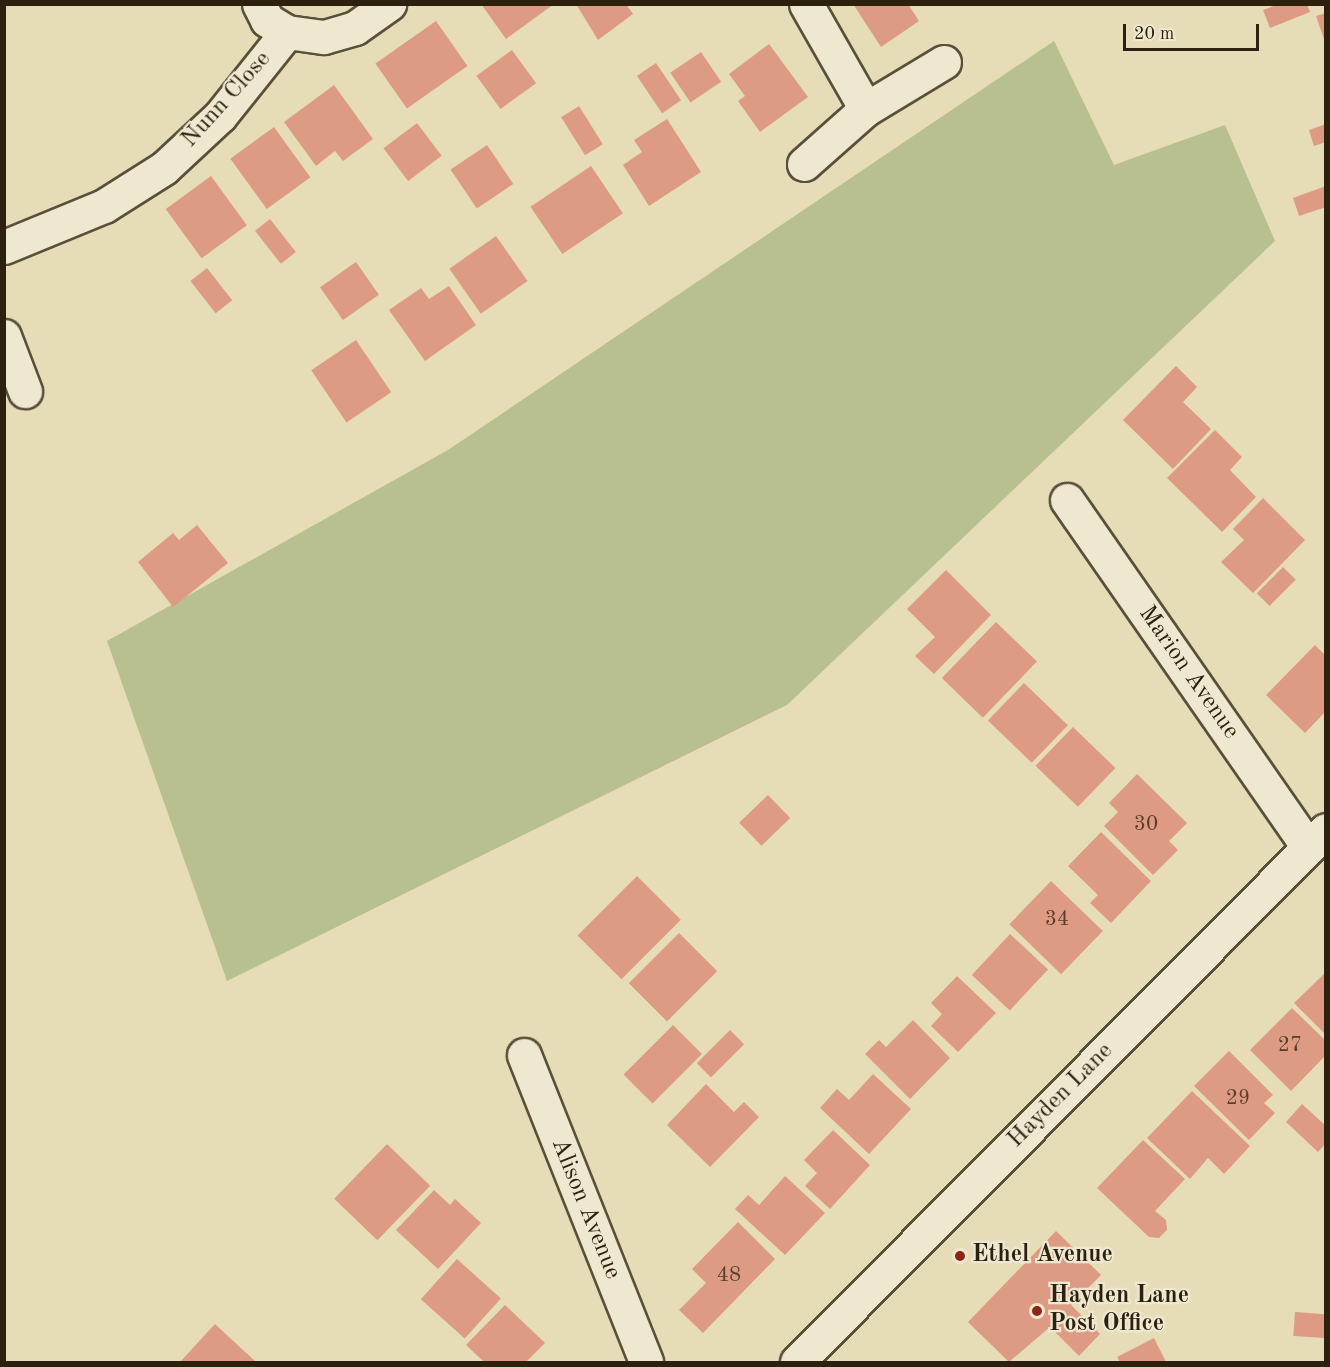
<!DOCTYPE html>
<style>
body{margin:0}
#map{position:relative;width:1330px;height:1367px;overflow:hidden;background:#e6dcb8;font-family:"Old Standard TT",serif}
div>[style]{position:absolute}
[style*='--x']{left:calc(var(--x)*1px);top:calc(var(--y)*1px);width:calc(var(--w)*1px);rotate:calc(var(--a)*1deg)}
.green>*{inset:0;background:#b7c08e}
.building>*{inset:0;background:#de9b84;transform-origin:0 0}
.roads{filter:drop-shadow(2px 0 #5b4f38) drop-shadow(-2px 0 #5b4f38) drop-shadow(0 2px #5b4f38) drop-shadow(0 -2px #5b4f38)}
.minor>*{height:33px;margin:-16.5px;padding:0 16.5px;transform-origin:16.5px;border-radius:16.5px;background:#efe8d1}
.dots>*{width:16px;height:16px;translate:-50% -50%;box-sizing:border-box;border:3px solid #efe8d1;border-radius:50%}
span{translate:-50% -50%;white-space:nowrap;text-align:center;line-height:1.15;-webkit-text-stroke:4.5px #efe8d1;paint-order:stroke}
.number-label{font-size:21px;color:#593f2c}
.number-label span{-webkit-text-stroke-width:0}
.street-label{font-size:24px;color:#2d200e}
.poi-label{font-size:24px;color:#2d200e;font-weight:700}
.left{translate:0 -50%;text-align:left}
.frame{position:absolute;inset:0;border:6px solid #2d200e;pointer-events:none}
.scale{position:absolute;left:1123px;top:24px;width:136px;height:27px;box-sizing:border-box;border:3px solid #2d200e;border-top:0;padding-left:8px;font-size:18px;line-height:21px;white-space:nowrap;color:#2d200e;-webkit-text-stroke:4px #efe8d1;paint-order:stroke}
</style>
<div id="map">
<div class="green">
<div style="clip-path:polygon(1054px 41px,1114px 165px,1225px 125px,1275px 241px,787px 705px,227px 981px,107px 641px,448px 450px)"></div>
</div>
<div class="building">
<div style="clip-path:polygon(481px 4px,554px 4px,506px 39px)"></div>
<div style="clip-path:polygon(576px 4px,626px 4px,633px 14px,598px 40px)"></div>
<div style="clip-path:polygon(853px 4px,908px 4px,919px 21px,881px 47px)"></div>
<div style="clip-path:polygon(1279px 4px,1307px 4px,1310px 12px,1270px 28px,1263px 10px)"></div>
<div style="clip-path:polygon(1326px 13px,1326px 42px,1325px 42px,1316px 16px)"></div>
<div style="left:436px;top:21px;width:55px;height:74px;rotate:55deg"></div>
<div style="clip-path:polygon(769px 44px,808px 97px,760px 132px,738px 101px,745px 96px,729px 74px)"></div>
<div style="left:512px;top:50px;width:41px;height:44px;rotate:54deg"></div>
<div style="left:701px;top:52px;width:36px;height:37px;rotate:56deg"></div>
<div style="left:656px;top:63px;width:45px;height:23px;rotate:56deg"></div>
<div style="clip-path:polygon(334px 85px,373px 139px,343px 161px,335px 151px,316px 166px,284px 122px)"></div>
<div style="left:579px;top:106px;width:45px;height:21px;rotate:58deg"></div>
<div style="clip-path:polygon(667px 119px,701px 172px,649px 206px,623px 165px,642px 152px,634px 140px)"></div>
<div style="left:417px;top:123px;width:41px;height:42px;rotate:53deg"></div>
<div style="clip-path:polygon(1326px 124px,1326px 142px,1314px 146px,1309px 130px)"></div>
<div style="left:274px;top:127px;width:62px;height:54px;rotate:54deg"></div>
<div style="left:487px;top:145px;width:47px;height:44px;rotate:56deg"></div>
<div style="left:591px;top:166px;width:57px;height:73px;rotate:56deg"></div>
<div style="left:211px;top:176px;width:61px;height:56px;rotate:54deg"></div>
<div style="clip-path:polygon(1326px 186px,1326px 207px,1299px 216px,1293px 198px)"></div>
<div style="left:270px;top:219px;width:42px;height:19px;rotate:52deg"></div>
<div style="left:496px;top:236px;width:55px;height:57px;rotate:55deg"></div>
<div style="left:356px;top:262px;width:40px;height:44px;rotate:55deg"></div>
<div style="left:207px;top:268px;width:41px;height:21px;rotate:52deg"></div>
<div style="clip-path:polygon(449px 286px,476px 325px,425px 361px,389px 310px,421px 288px,429px 299px)"></div>
<div style="left:356px;top:340px;width:63px;height:54px;rotate:56deg"></div>
<div style="clip-path:polygon(1176px 366px,1197px 387px,1183px 402px,1211px 429px,1173px 469px,1123px 420px)"></div>
<div style="clip-path:polygon(1215px 430px,1242px 457px,1230px 470px,1256px 497px,1222px 532px,1167px 478px)"></div>
<div style="clip-path:polygon(1263px 498px,1305px 540px,1253px 593px,1221px 562px,1244px 540px,1233px 529px)"></div>
<div style="clip-path:polygon(197px 525px,228px 563px,173px 607px,138px 562px,173px 533px,179px 540px)"></div>
<div style="left:1283px;top:567px;width:18px;height:37px;rotate:45deg"></div>
<div style="clip-path:polygon(946px 570px,991px 615px,934px 674px,915px 656px,935px 637px,907px 609px)"></div>
<div style="left:996px;top:622px;width:57px;height:78px;rotate:44deg"></div>
<div style="clip-path:polygon(1315px 645px,1326px 656px,1326px 711px,1305px 733px,1266px 695px)"></div>
<div style="left:1024px;top:683px;width:61px;height:52px;rotate:44deg"></div>
<div style="left:1073px;top:727px;width:59px;height:54px;rotate:44deg"></div>
<div style="clip-path:polygon(1137px 774px,1187px 823px,1169px 841px,1178px 850px,1153px 875px,1104px 826px,1118px 812px,1109px 803px)"></div>
<div style="left:768px;top:795px;width:32px;height:40px;rotate:46deg"></div>
<div style="clip-path:polygon(1101px 832px,1151px 881px,1111px 923px,1090px 903px,1098px 895px,1068px 866px)"></div>
<div style="left:637px;top:876px;width:62px;height:84px;rotate:45deg"></div>
<div style="left:1051px;top:881px;width:72px;height:60px;rotate:44deg"></div>
<div style="left:679px;top:933px;width:54px;height:71px;rotate:45deg"></div>
<div style="left:1010px;top:934px;width:52px;height:56px;rotate:43deg"></div>
<div style="clip-path:polygon(1326px 972px,1326px 1035px,1294px 1003px)"></div>
<div style="clip-path:polygon(957px 976px,996px 1013px,958px 1052px,931px 1026px,942px 1014px,931px 1003px)"></div>
<div style="clip-path:polygon(1292px 1008px,1326px 1041px,1326px 1055px,1291px 1091px,1250px 1050px)"></div>
<div style="clip-path:polygon(913px 1020px,950px 1058px,910px 1099px,865px 1054px,879px 1040px,886px 1047px)"></div>
<div style="left:673px;top:1025px;width:41px;height:70px;rotate:45deg"></div>
<div style="left:730px;top:1030px;width:20px;height:47px;rotate:45deg"></div>
<div style="clip-path:polygon(1229px 1051px,1273px 1095px,1264px 1103px,1275px 1113px,1249px 1140px,1194px 1086px)"></div>
<div style="clip-path:polygon(873px 1074px,911px 1109px,869px 1154px,820px 1108px,837px 1089px,849px 1100px)"></div>
<div style="clip-path:polygon(706px 1084px,734px 1112px,744px 1102px,759px 1117px,710px 1167px,667px 1125px)"></div>
<div style="clip-path:polygon(1192px 1091px,1250px 1146px,1224px 1174px,1208px 1158px,1190px 1179px,1147px 1138px)"></div>
<div style="clip-path:polygon(1302px 1104px,1326px 1126px,1326px 1143px,1318px 1152px,1286px 1122px)"></div>
<div style="clip-path:polygon(833px 1130px,870px 1165px,830px 1209px,805px 1186px,817px 1173px,804px 1160px)"></div>
<div style="clip-path:polygon(1143px 1140px,1185px 1179px,1155px 1211px,1166px 1220px,1167px 1230px,1159px 1238px,1149px 1237px,1097px 1188px)"></div>
<div style="left:387px;top:1144px;width:60px;height:76px;rotate:44deg"></div>
<div style="clip-path:polygon(785px 1176px,825px 1213px,785px 1255px,735px 1209px,748px 1195px,759px 1205px)"></div>
<div style="clip-path:polygon(434px 1190px,450px 1205px,455px 1199px,481px 1223px,438px 1269px,396px 1230px)"></div>
<div style="clip-path:polygon(738px 1222px,775px 1259px,703px 1333px,679px 1310px,706px 1283px,692px 1269px)"></div>
<div style="clip-path:polygon(1056px 1231px,1101px 1275px,1071px 1305px,1100px 1334px,1079px 1356px,1050px 1327px,1009px 1362px,968px 1322px)"></div>
<div style="left:457px;top:1259px;width:59px;height:54px;rotate:42deg"></div>
<div style="clip-path:polygon(505px 1305px,545px 1343px,526px 1362px,484px 1362px,466px 1345px)"></div>
<div style="left:1295px;top:1312px;width:31px;height:24px;rotate:4deg"></div>
<div style="clip-path:polygon(215px 1324px,256px 1362px,180px 1362px)"></div>
<div style="clip-path:polygon(1154px 1338px,1166px 1362px,1120px 1362px,1117px 1357px)"></div>
</div>
<div class="roads">
<div class="minor">
<div style="--x:259;--y:4;--w:18;--a:63"></div>
<div style="--x:267;--y:20;--w:23;--a:31"></div>
<div style="--x:287;--y:32;--w:37;--a:8"></div>
<div style="--x:324;--y:37;--w:32;--a:-16"></div>
<div style="--x:355;--y:28;--w:42;--a:-35.2"></div>
<div style="--x:806;--y:4;--w:121;--a:60.3"></div>
<div style="--x:804;--y:164;--w:83;--a:-41.6"></div>
<div style="--x:866;--y:109;--w:91;--a:-31.1"></div>
<div style="--x:4;--y:247;--w:108;--a:-22.3"></div>
<div style="--x:104;--y:206;--w:71;--a:-32.3"></div>
<div style="--x:164;--y:168;--w:76;--a:-42.9"></div>
<div style="--x:220;--y:116;--w:107;--a:-51.4"></div>
<div style="--x:4;--y:336;--w:59;--a:69.1"></div>
<div style="--x:1067;--y:500;--w:422;--a:55.2"></div>
<div style="--x:524;--y:1055;--w:330;--a:68.3"></div>
<div style="--x:797;--y:1362;--w:750;--a:-45.16"></div>
</div>
</div>
<div class="dots">
<div style="left:960px;top:1256px;background:#8f2418"></div>
<div style="left:1037px;top:1311px;background:#8f2418"></div>
</div>
<div class="number-label">
<span style="left:1146px;top:825px">30</span>
<span style="left:1057px;top:920px">34</span>
<span style="left:1290px;top:1046px">27</span>
<span style="left:1238px;top:1099px">29</span>
<span style="left:729px;top:1276px">48</span>
</div>
<div class="street-label">
<span style="left:227px;top:100px;rotate:-48deg">Nunn Close</span>
<span style="left:1188px;top:673px;rotate:55deg">Marion Avenue</span>
<span style="left:1061px;top:1096px;rotate:-45deg">Hayden Lane</span>
<span style="left:585px;top:1209px;rotate:68deg">Alison Avenue</span>
</div>
<div class="poi-label">
<span class="left" style="left:972px;top:1256px">Ethel Avenue</span>
<span class="left" style="left:1049px;top:1311px">Hayden Lane<br>Post Office</span>
</div>
<div class="frame"></div>
<div class="scale">20 m</div>
</div>
